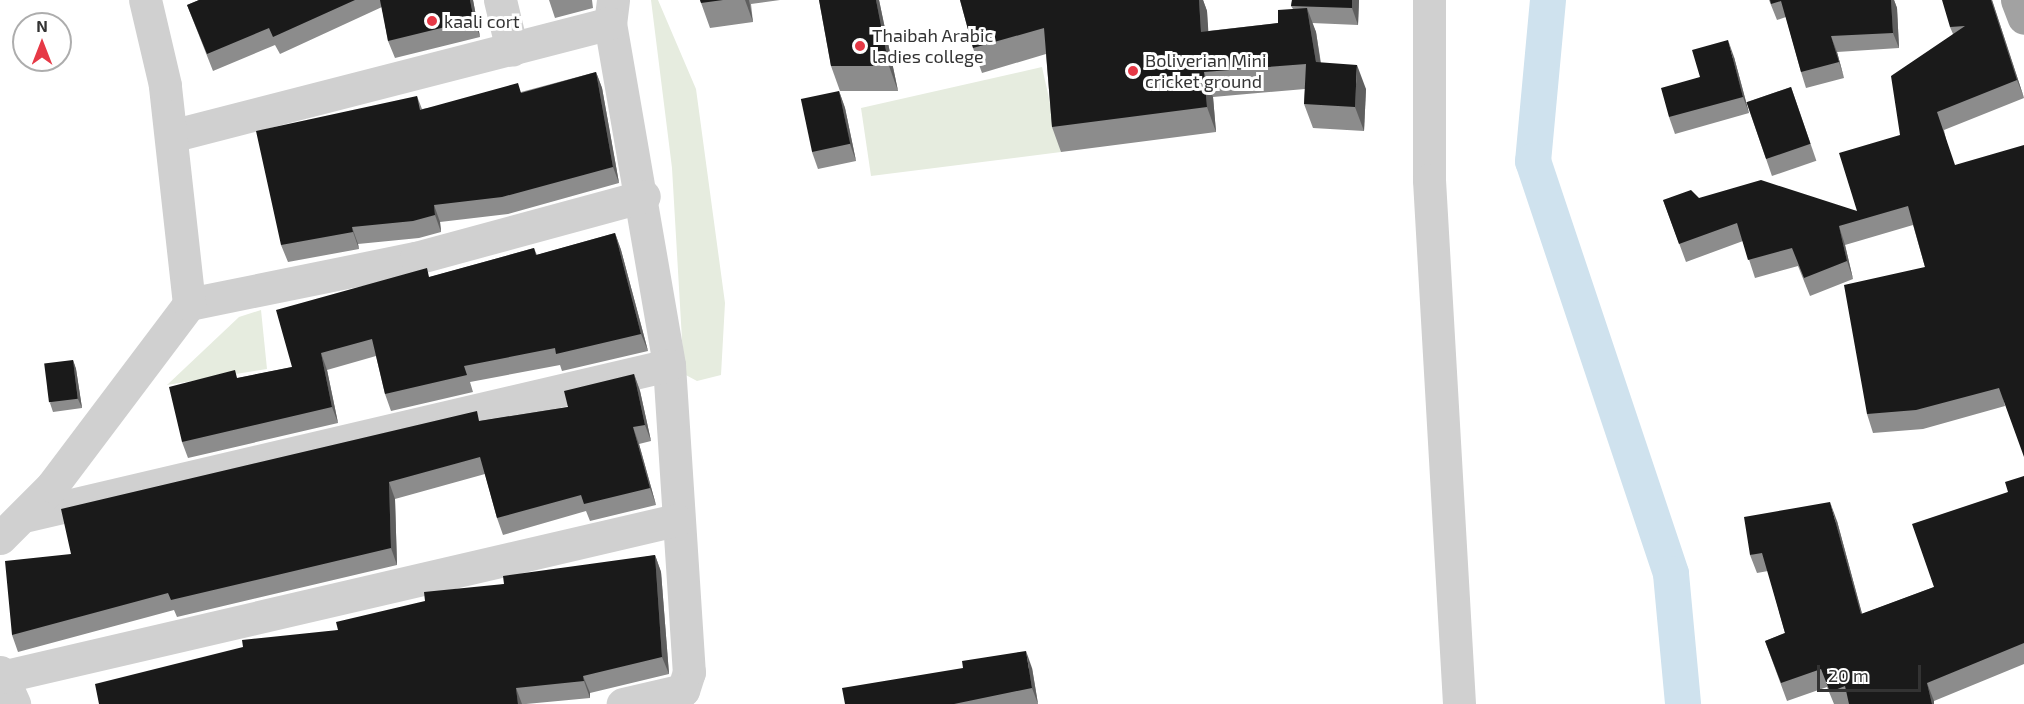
<!DOCTYPE html>
<style>
body{margin:0}
#map{position:relative;width:2024px;height:704px;overflow:hidden;background:#fff;font-family:"Exo 2",sans-serif}
div>[style]{position:absolute}
[style*='--x']{left:calc(var(--x)*1px);top:calc(var(--y)*1px);width:calc(var(--w)*1px);rotate:calc(var(--a)*1deg)}
.green>*{inset:0;background:#e6ecdf}
.canal>*{height:36px;margin:-18px;padding:0 18px;transform-origin:18px;border-radius:18px;background:#cfe2ee}
.minor>*{height:33px;margin:-16.5px;padding:0 16.5px;transform-origin:16.5px;border-radius:16.5px;background:#d0d0d0}
.trunk>*{height:33px;margin:-16.5px;padding:0 16.5px;transform-origin:16.5px;border-radius:16.5px;background:#a2a2a2}
.wall>*{inset:0;background:#8c8c8c;transform-origin:0 0}
.shaded-wall>*{inset:0;background:#5f5f5f}
.building>*{inset:0;background:#1a1a1a;transform-origin:0 0}
.dots>*{width:16px;height:16px;translate:-50% -50%;box-sizing:border-box;border:3px solid #fff;border-radius:50%}
span{translate:-50% -50%;white-space:nowrap;text-align:center;line-height:1.15;-webkit-text-stroke:6px #fff;paint-order:stroke}
.poi-label{font-size:18px;color:#333}
.left{translate:0 -50%;text-align:left}
.north{position:absolute;left:12px;top:12px;width:60px;height:60px;box-sizing:border-box;background:#fff;border:2px solid #adadad;border-radius:50%;rotate:0deg;font-size:16px;font-weight:700;line-height:24px;text-align:center;color:#333}
.north::after{content:'';display:block;margin:auto;width:21px;height:27px;background:#e63946;clip-path:polygon(50% 0,100% 100%,50% 72%,0 100%)}
.scale{position:absolute;left:1817px;top:665px;width:104px;height:27px;box-sizing:border-box;border:3px solid #333;border-top:0;padding-left:8px;font-size:18px;line-height:21px;white-space:nowrap;color:#333;-webkit-text-stroke:4px #fff;paint-order:stroke}
</style>
<div id="map">
<div class="green">
<div style="clip-path:polygon(651px 0,658px 0,696px 89px,725px 303px,721px 375px,697px 381px,684px 374px,672px 168px)"></div>
<div style="clip-path:polygon(1042px 67px,1061px 152px,871px 176px,861px 108px)"></div>
<div style="clip-path:polygon(261px 310px,267px 369px,167px 385px,239px 317px)"></div>
</div>
<div class="canal">
<div style="--x:1548;--y:0;--w:162;--a:95.3"></div>
<div style="--x:1533;--y:161;--w:435;--a:71.5"></div>
<div style="--x:1671;--y:574;--w:131;--a:84.7"></div>
</div>
<div class="minor">
<div style="--x:500;--y:0;--w:51;--a:76.5"></div>
<div style="--x:613;--y:0;--w:23;--a:97"></div>
<div style="--x:610;--y:23;--w:347;--a:80.2"></div>
<div style="--x:669;--y:365;--w:308;--a:86.3"></div>
<div style="--x:689;--y:672;--w:19;--a:108"></div>
<div style="--x:683;--y:690;--w:62;--a:166.9"></div>
<div style="--x:1429;--y:0;--w:180;--a:90"></div>
<div style="--x:1429;--y:180;--w:525;--a:86.72"></div>
<div style="--x:171;--y:136;--w:453;--a:-14.4"></div>
<div style="--x:189;--y:304;--w:232;--a:-11.5"></div>
<div style="--x:416;--y:258;--w:236;--a:-15.2"></div>
<div style="--x:24;--y:516;--w:662;--a:-13.18"></div>
<div style="--x:0;--y:538;--w:74;--a:-45"></div>
<div style="--x:52;--y:486;--w:228;--a:-53"></div>
<div style="--x:189;--y:304;--w:220;--a:-96.3"></div>
<div style="--x:165;--y:85;--w:87;--a:-103.2"></div>
<div style="--x:0;--y:672;--w:35;--a:66"></div>
<div style="--x:1;--y:677;--w:693;--a:-13.09"></div>
</div>
<div class="trunk">
<div style="--x:2017;--y:0;--w:19;--a:69"></div>
</div>
<div class="wall">
<div style="clip-path:polygon(199px 0,473px 0,480px 37px,395px 58px,388px 41px,382px 7px,280px 54px,275px 45px,213px 71px,187px 5px)"></div>
<div style="clip-path:polygon(549px 0,592px 0,593px 8px,555px 18px)"></div>
<div style="clip-path:polygon(700px 0,780px 0,751px 4px,753px 22px,710px 28px)"></div>
<div style="clip-path:polygon(819px 0,879px 0,898px 91px,840px 91px,831px 66px)"></div>
<div style="clip-path:polygon(960px 0,1203px 0,1207px 11px,1208px 31px,1278px 23px,1293px 9px,1291px 6px,1292px 0,1359px 0,1358px 25px,1312px 23px,1316px 32px,1321px 63px,1366px 89px,1364px 131px,1313px 128px,1304px 104px,1305px 89px,1213px 97px,1216px 132px,1061px 152px,1052px 127px,1046px 54px,982px 73px,973px 48px)"></div>
<div style="clip-path:polygon(1769px 0,1894px 0,1897px 8px,1899px 48px,1837px 52px,1844px 78px,1806px 88px,1801px 72px,1786px 17px,1777px 20px)"></div>
<div style="clip-path:polygon(1992px 0,2024px 98px,1944px 130px,2005px 406px,1923px 429px,1873px 433px,1867px 414px,1925px 267px,1913px 225px,1845px 245px,1853px 279px,1810px 296px,1798px 266px,1755px 278px,1743px 241px,1686px 262px,1663px 200px,1699px 198px,1857px 211px,1900px 135px,1953px 34px,1950px 27px)"></div>
<div style="clip-path:polygon(1734px 57px,1749px 113px,1675px 134px,1669px 117px,1700px 77px)"></div>
<div style="clip-path:polygon(596px 72px,602px 88px,619px 183px,508px 214px,440px 222px,441px 232px,419px 238px,358px 244px,359px 249px,288px 262px,281px 245px,417px 96px,422px 109px,521px 92px)"></div>
<div style="left:1791px;top:87px;width:78px;height:47px;rotate:71deg"></div>
<div style="clip-path:polygon(839px 91px,845px 108px,856px 161px,818px 169px,812px 152px)"></div>
<div style="clip-path:polygon(615px 233px,621px 250px,648px 351px,562px 371px,560px 365px,470px 382px,473px 392px,391px 411px,385px 394px,376px 356px,327px 370px,338px 423px,188px 458px,182px 442px,238px 378px,292px 367px,430px 277px,534px 248px,537px 255px)"></div>
<div style="clip-path:polygon(73px 360px,76px 369px,82px 408px,53px 412px,50px 403px)"></div>
<div style="clip-path:polygon(634px 374px,640px 391px,651px 441px,639px 444px,656px 505px,590px 521px,586px 511px,503px 535px,497px 518px,485px 474px,395px 499px,397px 565px,177px 617px,174px 610px,18px 652px,12px 635px,71px 554px,480px 421px,568px 407px)"></div>
<div style="clip-path:polygon(2024px 476px,2024px 664px,1934px 701px,1934px 704px,1834px 704px,1827px 687px,1787px 701px,1765px 641px,1785px 633px,1768px 571px,1757px 573px,1750px 555px,1837px 521px,1862px 614px,1934px 587px,2008px 492px)"></div>
<div style="clip-path:polygon(655px 555px,661px 572px,669px 674px,590px 693px,590px 698px,526px 704px,99px 704px,338px 630px,504px 584px)"></div>
<div style="clip-path:polygon(1032px 668px,1038px 704px,845px 704px)"></div>
</div>
<div class="shaded-wall">
<div style="clip-path:polygon(470px 0,473px 0,480px 37px,474px 20px)"></div>
<div style="clip-path:polygon(745px 0,749px 0,753px 22px)"></div>
<div style="clip-path:polygon(876px 0,879px 0,898px 91px,889px 66px)"></div>
<div style="clip-path:polygon(1199px 0,1203px 0,1207px 11px,1210px 57px,1201px 32px)"></div>
<div style="clip-path:polygon(1352px 0,1359px 0,1358px 25px,1352px 8px)"></div>
<div style="clip-path:polygon(1891px 0,1894px 0,1897px 8px,1899px 48px,1893px 33px)"></div>
<div style="clip-path:polygon(1991px 0,1992px 0,2024px 98px,2017px 80px)"></div>
<div style="clip-path:polygon(1307px 8px,1316px 32px,1324px 87px,1316px 62px)"></div>
<div style="clip-path:polygon(1831px 36px,1837px 52px,1844px 78px,1839px 62px)"></div>
<div style="clip-path:polygon(1728px 40px,1734px 57px,1749px 113px,1743px 97px)"></div>
<div style="clip-path:polygon(1357px 65px,1366px 89px,1364px 131px,1355px 107px)"></div>
<div style="clip-path:polygon(596px 72px,602px 88px,619px 183px,613px 167px)"></div>
<div style="clip-path:polygon(1204px 72px,1213px 97px,1216px 132px,1207px 107px)"></div>
<div style="clip-path:polygon(839px 91px,845px 108px,856px 161px,850px 144px)"></div>
<div style="clip-path:polygon(434px 205px,440px 222px,441px 232px,435px 215px)"></div>
<div style="clip-path:polygon(1839px 226px,1845px 245px,1853px 279px,1847px 261px)"></div>
<div style="clip-path:polygon(352px 227px,358px 244px,359px 249px,353px 232px)"></div>
<div style="clip-path:polygon(615px 233px,621px 250px,648px 351px,641px 334px)"></div>
<div style="clip-path:polygon(321px 353px,327px 370px,338px 423px,332px 407px)"></div>
<div style="clip-path:polygon(73px 360px,76px 369px,82px 408px,78px 399px)"></div>
<div style="clip-path:polygon(634px 374px,640px 391px,651px 441px,645px 425px)"></div>
<div style="clip-path:polygon(633px 427px,639px 444px,656px 505px,650px 488px)"></div>
<div style="clip-path:polygon(389px 482px,395px 499px,397px 565px,391px 548px)"></div>
<div style="clip-path:polygon(1830px 502px,1837px 521px,1867px 632px,1861px 614px)"></div>
<div style="clip-path:polygon(655px 555px,661px 572px,669px 674px,662px 657px)"></div>
<div style="clip-path:polygon(1026px 651px,1032px 668px,1038px 704px,1032px 688px)"></div>
<div style="clip-path:polygon(583px 676px,590px 693px,590px 698px,584px 681px)"></div>
<div style="clip-path:polygon(1927px 683px,1934px 701px,1934px 704px,1932px 704px)"></div>
<div style="clip-path:polygon(516px 688px,522px 704px,518px 704px)"></div>
</div>
<div class="building">
<div style="clip-path:polygon(199px 0,355px 0,273px 37px,269px 28px,207px 54px,187px 5px)"></div>
<div style="clip-path:polygon(380px 0,470px 0,474px 20px,388px 41px)"></div>
<div style="clip-path:polygon(700px 0,723px 0,701px 3px)"></div>
<div style="clip-path:polygon(819px 0,876px 0,889px 66px,831px 66px)"></div>
<div style="clip-path:polygon(960px 0,1199px 0,1201px 32px,1278px 23px,1278px 10px,1307px 8px,1316px 62px,1357px 65px,1355px 107px,1304px 104px,1306px 64px,1204px 72px,1207px 107px,1052px 127px,1044px 28px,973px 48px)"></div>
<div style="clip-path:polygon(1292px 0,1352px 0,1352px 8px,1291px 6px)"></div>
<div style="clip-path:polygon(1770px 0,1891px 0,1893px 33px,1831px 36px,1839px 62px,1801px 72px,1781px 1px,1771px 4px)"></div>
<div style="clip-path:polygon(1942px 0,1991px 0,2017px 80px,1937px 112px,1955px 165px,2024px 145px,2024px 457px,1999px 388px,1916px 410px,1867px 414px,1844px 285px,1925px 267px,1908px 206px,1839px 226px,1847px 261px,1804px 278px,1792px 248px,1748px 260px,1737px 223px,1679px 244px,1663px 200px,1691px 190px,1699px 198px,1761px 180px,1857px 211px,1839px 153px,1900px 135px,1891px 76px,1965px 26px,1950px 27px)"></div>
<div style="clip-path:polygon(1728px 40px,1743px 97px,1669px 117px,1661px 88px,1700px 77px,1692px 50px)"></div>
<div style="clip-path:polygon(596px 72px,613px 167px,502px 197px,434px 205px,435px 215px,413px 221px,352px 227px,353px 232px,281px 245px,256px 131px,417px 96px,420px 110px,518px 83px,521px 93px)"></div>
<div style="left:1791px;top:87px;width:60px;height:47px;rotate:71deg"></div>
<div style="left:839px;top:91px;width:54px;height:39px;rotate:78deg"></div>
<div style="clip-path:polygon(615px 233px,641px 334px,556px 354px,555px 348px,464px 366px,467px 375px,385px 394px,372px 339px,321px 353px,332px 407px,182px 442px,169px 387px,235px 370px,237px 378px,292px 367px,276px 310px,427px 268px,429px 277px,534px 248px,536px 255px)"></div>
<div style="left:73px;top:360px;width:39px;height:29px;rotate:83deg"></div>
<div style="clip-path:polygon(634px 374px,645px 425px,633px 427px,650px 488px,584px 504px,581px 495px,497px 518px,480px 457px,389px 482px,391px 548px,171px 600px,168px 593px,12px 635px,5px 561px,71px 554px,61px 509px,477px 411px,479px 421px,568px 407px,564px 391px)"></div>
<div style="clip-path:polygon(2024px 476px,2024px 643px,1927px 683px,1932px 704px,1849px 704px,1845px 686px,1830px 692px,1821px 669px,1781px 683px,1765px 641px,1785px 633px,1762px 553px,1750px 555px,1744px 517px,1830px 502px,1861px 614px,1934px 587px,1912px 524px,2008px 492px,2005px 482px)"></div>
<div style="clip-path:polygon(655px 555px,662px 657px,583px 676px,584px 681px,516px 688px,518px 704px,99px 704px,95px 684px,243px 647px,242px 640px,338px 630px,336px 622px,425px 601px,424px 592px,504px 584px,503px 576px)"></div>
<div style="clip-path:polygon(1026px 651px,1032px 688px,954px 704px,845px 704px,842px 688px,963px 668px,962px 661px)"></div>
</div>
<div class="dots">
<div style="left:432px;top:21px;background:#e63946"></div>
<div style="left:860px;top:46px;background:#e63946"></div>
<div style="left:1133px;top:71px;background:#e63946"></div>
</div>
<div class="poi-label">
<span class="left" style="left:444px;top:21px">kaali cort</span>
<span class="left" style="left:872px;top:46px">Thaibah Arabic<br>ladies college</span>
<span class="left" style="left:1145px;top:71px">Boliverian Mini<br>cricket ground</span>
</div>
<div class="north">N</div>
<div class="scale">20 m</div>
</div>
